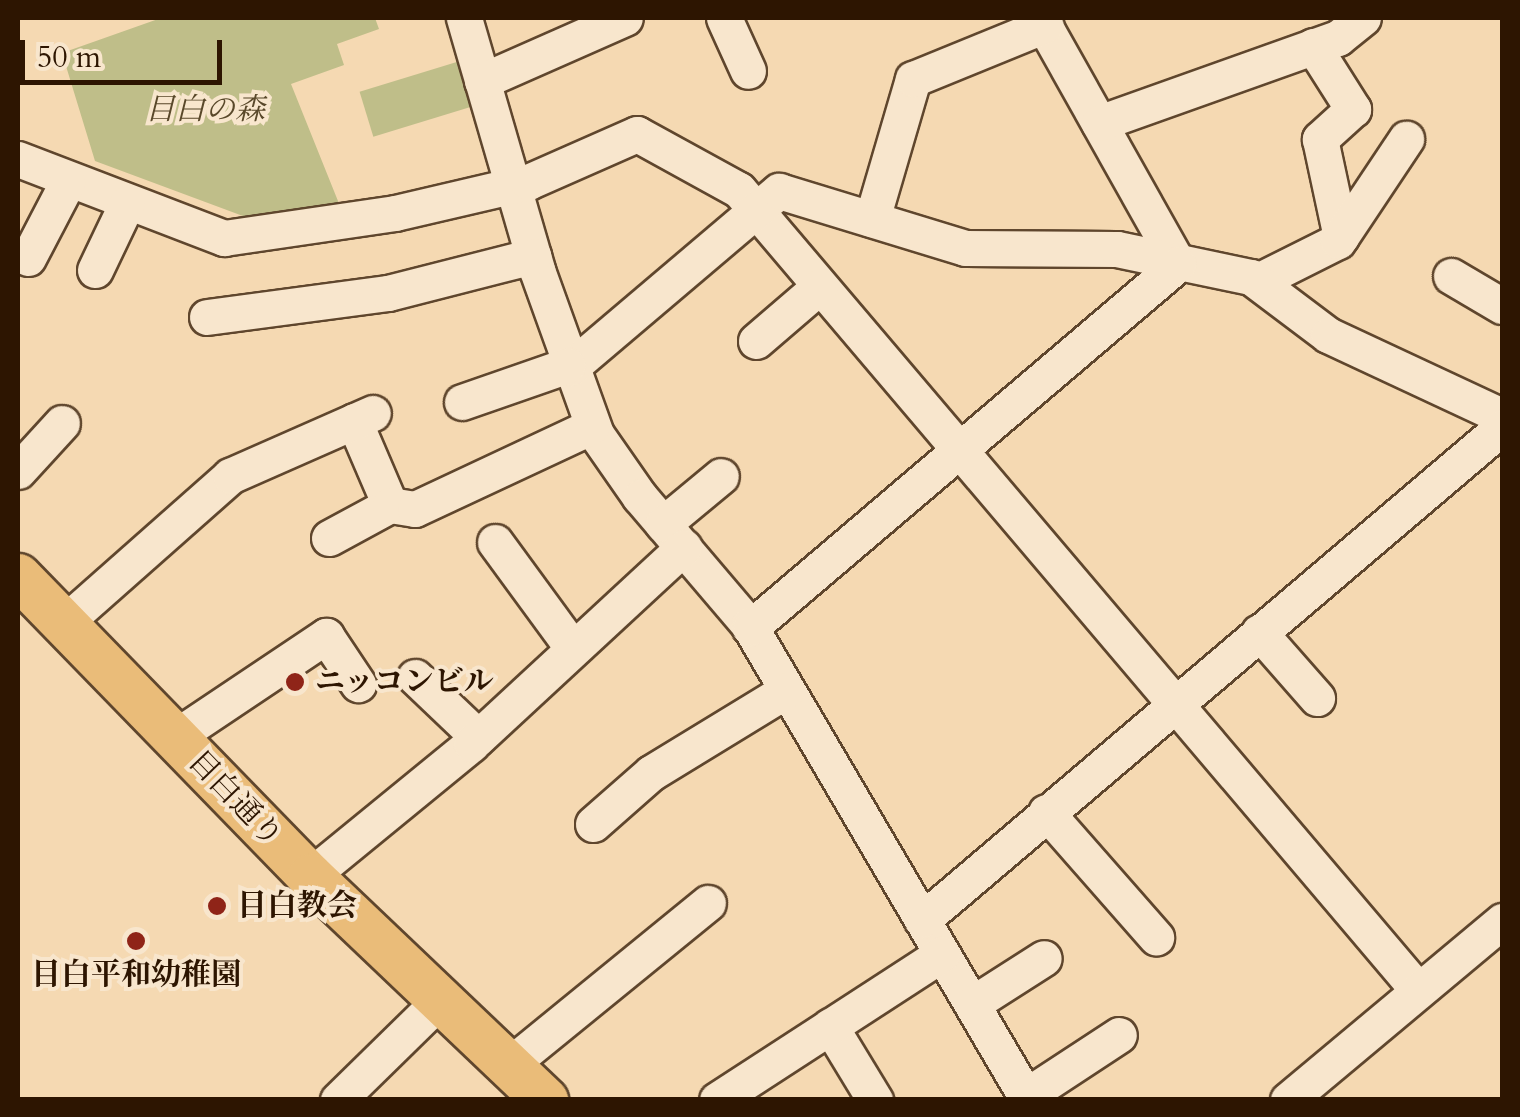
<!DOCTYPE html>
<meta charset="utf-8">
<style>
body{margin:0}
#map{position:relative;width:1520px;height:1117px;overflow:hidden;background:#f5d9b2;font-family:Cardo,"Noto Serif JP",serif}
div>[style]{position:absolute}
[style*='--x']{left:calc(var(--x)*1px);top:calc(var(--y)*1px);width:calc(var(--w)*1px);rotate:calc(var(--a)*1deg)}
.green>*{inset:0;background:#bfbe89;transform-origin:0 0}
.roads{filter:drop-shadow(2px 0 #5f462d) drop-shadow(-2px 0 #5f462d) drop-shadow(0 2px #5f462d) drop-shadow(0 -2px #5f462d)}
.minor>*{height:35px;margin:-17.5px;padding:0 17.5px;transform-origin:17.5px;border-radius:17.5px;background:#f8e6cd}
.major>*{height:45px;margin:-22.5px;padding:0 22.5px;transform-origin:22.5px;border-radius:22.5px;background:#eabc79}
.dots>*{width:28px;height:28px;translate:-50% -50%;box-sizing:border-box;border:5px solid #f8e6cd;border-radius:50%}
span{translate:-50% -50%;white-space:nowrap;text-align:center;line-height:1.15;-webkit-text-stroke:8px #f8e6cd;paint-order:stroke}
.park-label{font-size:30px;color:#59482a;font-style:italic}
.poi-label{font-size:30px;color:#2d1501;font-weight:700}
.left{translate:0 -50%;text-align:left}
.street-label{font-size:30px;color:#2d1501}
.frame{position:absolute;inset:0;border:20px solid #2d1501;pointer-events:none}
.scale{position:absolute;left:20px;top:40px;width:202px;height:45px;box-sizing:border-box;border:5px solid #2d1501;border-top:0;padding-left:12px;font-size:30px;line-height:35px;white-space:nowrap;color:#2d1501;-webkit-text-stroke:8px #f8e6cd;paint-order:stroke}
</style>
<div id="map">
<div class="green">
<div style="clip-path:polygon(161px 18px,375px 18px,379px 29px,337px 44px,344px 65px,291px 84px,340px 206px,251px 219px,95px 161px,62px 53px)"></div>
<div style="left:460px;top:61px;width:47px;height:105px;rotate:73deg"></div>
</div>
<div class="roads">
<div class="minor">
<div style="--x:464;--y:18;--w:262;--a:73.8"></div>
<div style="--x:537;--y:270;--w:174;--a:70.2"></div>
<div style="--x:596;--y:434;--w:77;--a:55.1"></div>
<div style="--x:640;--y:497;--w:168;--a:49.6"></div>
<div style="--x:749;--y:625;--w:551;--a:59.57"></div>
<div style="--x:724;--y:18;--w:58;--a:65.6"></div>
<div style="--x:1040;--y:18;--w:282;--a:60.7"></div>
<div style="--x:1313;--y:46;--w:75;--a:57.6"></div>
<div style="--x:1353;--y:109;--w:45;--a:137.7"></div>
<div style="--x:1320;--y:139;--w:100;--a:77.9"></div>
<div style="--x:482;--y:81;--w:156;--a:-23.8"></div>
<div style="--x:1099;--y:123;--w:254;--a:-19.6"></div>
<div style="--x:1338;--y:38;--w:32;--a:-39"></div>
<div style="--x:18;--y:159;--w:221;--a:21"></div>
<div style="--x:224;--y:238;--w:173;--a:-8.3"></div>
<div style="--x:395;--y:213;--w:137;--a:-13.1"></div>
<div style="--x:528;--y:182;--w:119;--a:-23.8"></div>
<div style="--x:637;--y:134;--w:116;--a:28.8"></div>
<div style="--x:739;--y:190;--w:1049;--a:49.68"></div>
<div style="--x:872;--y:219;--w:146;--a:-73.7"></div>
<div style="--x:913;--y:79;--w:143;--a:-22.2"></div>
<div style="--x:28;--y:258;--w:85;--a:-62.5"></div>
<div style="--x:95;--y:270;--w:74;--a:-64.5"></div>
<div style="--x:1451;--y:276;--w:59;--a:30.5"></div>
<div style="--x:1258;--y:281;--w:89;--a:-26.6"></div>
<div style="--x:1338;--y:241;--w:123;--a:-56.3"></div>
<div style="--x:207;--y:317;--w:183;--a:-7.6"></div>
<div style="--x:388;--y:293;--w:150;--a:-14.3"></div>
<div style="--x:756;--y:341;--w:84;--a:-40.7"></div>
<div style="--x:570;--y:368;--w:274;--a:-40.3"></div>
<div style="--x:779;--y:191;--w:195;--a:17"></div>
<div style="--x:965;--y:248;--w:152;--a:0.4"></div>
<div style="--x:1117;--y:249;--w:137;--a:11.8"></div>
<div style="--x:1251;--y:277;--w:96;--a:37"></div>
<div style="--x:1328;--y:335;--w:192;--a:25"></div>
<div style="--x:462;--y:402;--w:112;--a:-19.2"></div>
<div style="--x:354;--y:421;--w:91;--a:66.8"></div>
<div style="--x:18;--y:471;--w:65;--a:-47.5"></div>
<div style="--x:663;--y:524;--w:75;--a:-39.6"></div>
<div style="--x:329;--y:538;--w:69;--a:-28.4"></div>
<div style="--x:390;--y:505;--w:25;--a:9"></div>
<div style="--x:415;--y:509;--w:195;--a:-25.1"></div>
<div style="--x:495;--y:542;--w:129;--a:53.8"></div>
<div style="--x:64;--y:623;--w:222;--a:-41.5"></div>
<div style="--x:230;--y:476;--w:156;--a:-23.8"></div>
<div style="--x:750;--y:628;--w:562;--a:-40.38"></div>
<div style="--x:1259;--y:632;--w:88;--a:48.7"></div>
<div style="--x:415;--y:677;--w:87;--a:43.6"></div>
<div style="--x:175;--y:737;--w:182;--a:-33.8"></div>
<div style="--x:326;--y:636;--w:58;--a:56.3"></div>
<div style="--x:1046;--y:812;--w:167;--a:48.7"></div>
<div style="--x:593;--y:824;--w:77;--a:-41.3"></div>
<div style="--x:651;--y:773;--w:159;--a:-31.4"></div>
<div style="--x:310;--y:876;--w:208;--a:-39.3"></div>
<div style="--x:471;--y:744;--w:290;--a:-42.8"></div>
<div style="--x:922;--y:920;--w:761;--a:-40.36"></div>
<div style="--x:972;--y:1004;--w:85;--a:-32.6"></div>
<div style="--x:830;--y:1026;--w:87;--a:58.7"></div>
<div style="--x:508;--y:1066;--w:258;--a:-39.2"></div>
<div style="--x:1026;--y:1096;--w:111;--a:-33.3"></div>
<div style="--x:338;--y:1100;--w:140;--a:-44.4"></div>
<div style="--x:717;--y:1100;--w:268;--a:-33"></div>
<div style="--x:1288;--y:1100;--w:279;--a:-39.9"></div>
</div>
<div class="major">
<div style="--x:18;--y:576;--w:419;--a:45.8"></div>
<div style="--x:310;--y:876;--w:325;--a:43.6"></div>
</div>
</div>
<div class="dots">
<div style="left:295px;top:682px;background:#8f2418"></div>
<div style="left:217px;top:906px;background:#8f2418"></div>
<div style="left:136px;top:941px;background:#8f2418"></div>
</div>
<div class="park-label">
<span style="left:205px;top:110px">目白の森</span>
</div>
<div class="poi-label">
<span class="left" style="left:315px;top:682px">ニッコンビル</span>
<span class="left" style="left:237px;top:906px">目白教会</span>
<span style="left:136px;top:975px">目白平和幼稚園</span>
</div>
<div class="street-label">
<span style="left:235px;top:799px;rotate:46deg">目白通り</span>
</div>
<div class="frame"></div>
<div class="scale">50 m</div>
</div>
